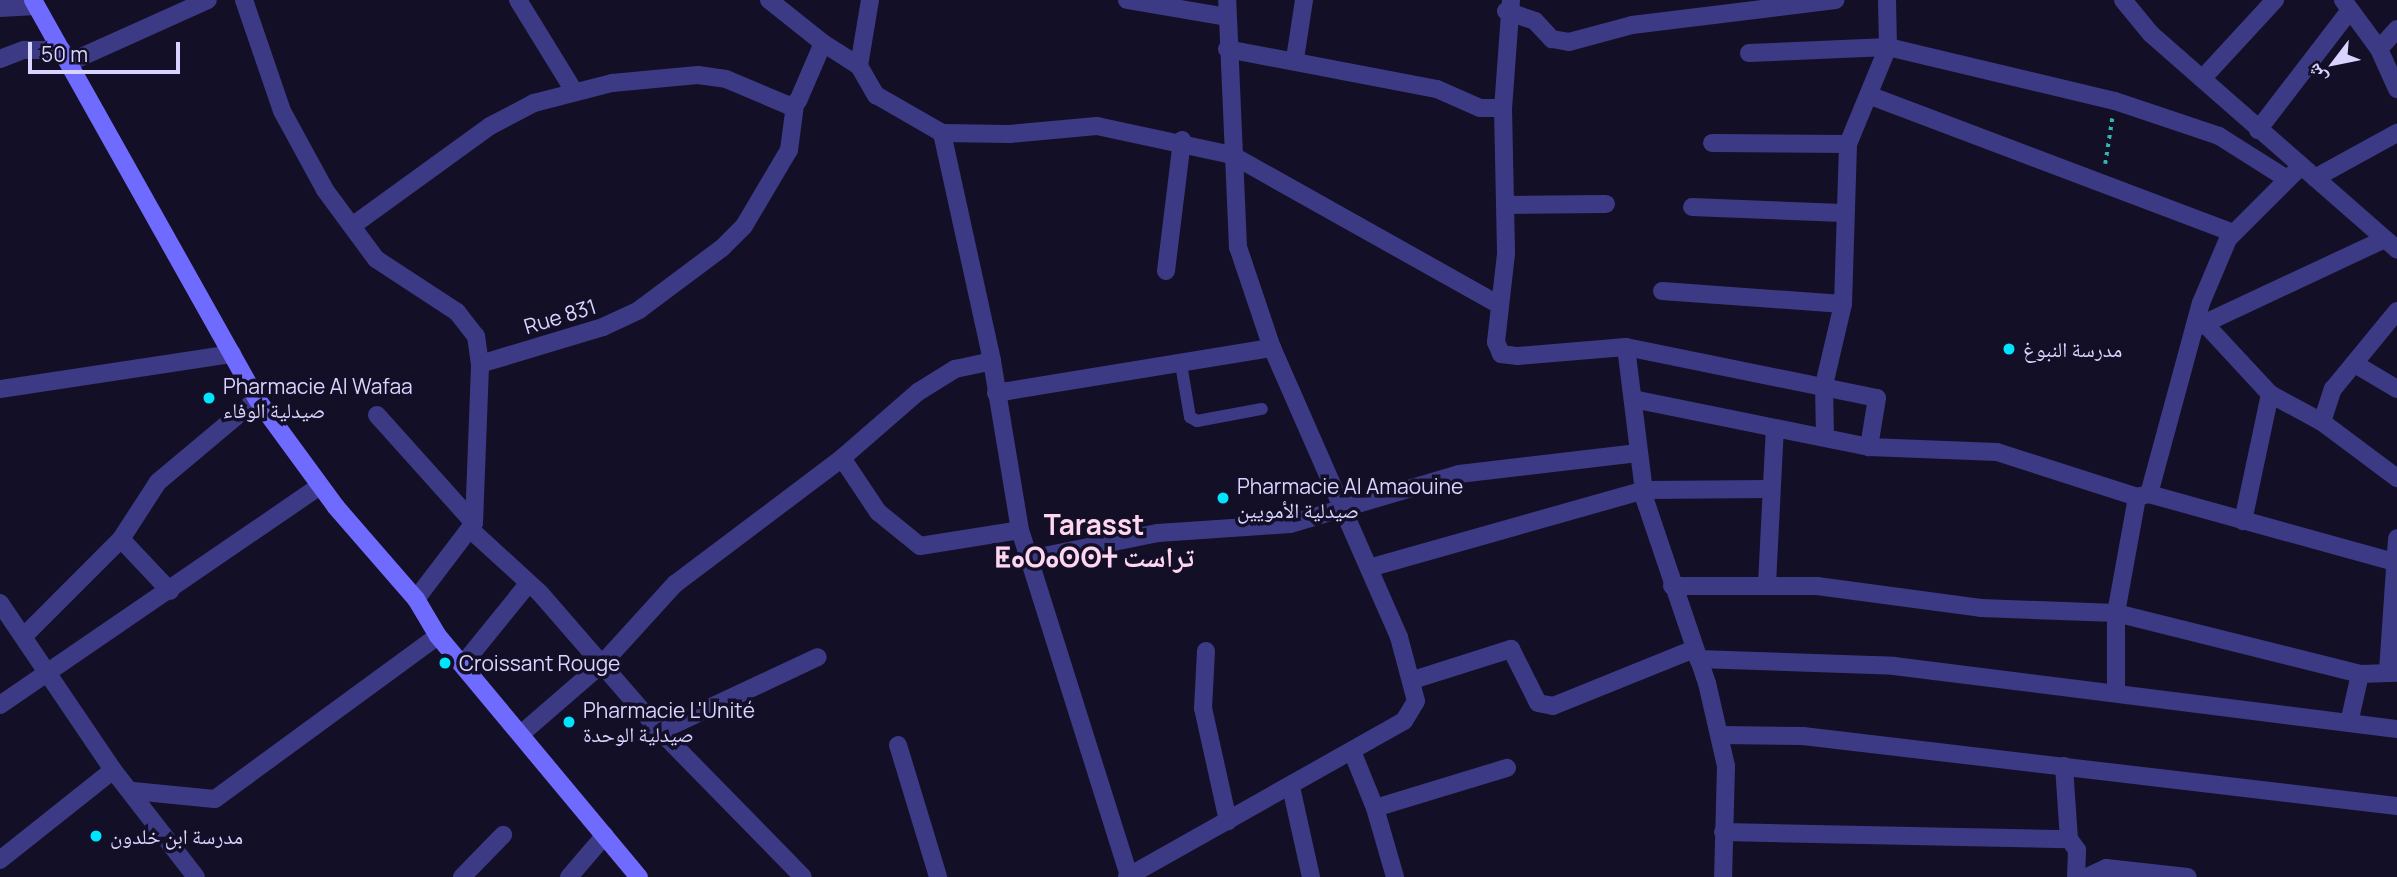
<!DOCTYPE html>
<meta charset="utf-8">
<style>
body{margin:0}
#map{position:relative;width:2397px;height:877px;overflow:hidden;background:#130f26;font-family:Manrope,"Noto Naskh Arabic","Noto Sans Tifinagh",sans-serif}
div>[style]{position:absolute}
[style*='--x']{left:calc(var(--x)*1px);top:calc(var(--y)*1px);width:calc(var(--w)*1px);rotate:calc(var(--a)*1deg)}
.path>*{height:3.5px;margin-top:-1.75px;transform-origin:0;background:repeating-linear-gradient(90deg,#2fb8b0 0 3.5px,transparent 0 8.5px)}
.lane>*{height:12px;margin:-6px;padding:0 6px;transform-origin:6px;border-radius:6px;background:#3d3a85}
.street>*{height:18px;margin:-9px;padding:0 9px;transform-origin:9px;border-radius:9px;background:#3d3a85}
.secondary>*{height:18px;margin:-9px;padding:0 9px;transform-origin:9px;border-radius:9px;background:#6f6bff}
.dots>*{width:19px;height:19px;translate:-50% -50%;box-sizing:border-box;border:4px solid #130f26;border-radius:50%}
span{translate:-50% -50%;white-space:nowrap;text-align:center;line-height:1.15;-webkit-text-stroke:7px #130f26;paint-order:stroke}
.street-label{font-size:21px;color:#d9d4ff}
.poi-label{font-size:21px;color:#d9d4ff}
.left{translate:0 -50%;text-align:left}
.district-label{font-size:28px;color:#ffd6f0;font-weight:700}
.north{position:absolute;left:2299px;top:28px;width:70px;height:70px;-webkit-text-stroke:5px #130f26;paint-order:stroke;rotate:238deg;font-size:19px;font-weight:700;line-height:28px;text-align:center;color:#d9d4ff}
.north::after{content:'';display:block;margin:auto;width:24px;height:32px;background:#d9d4ff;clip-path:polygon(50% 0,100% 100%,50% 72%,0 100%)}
.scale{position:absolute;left:28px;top:42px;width:152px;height:32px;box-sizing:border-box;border:4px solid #d9d4ff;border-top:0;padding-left:9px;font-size:21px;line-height:24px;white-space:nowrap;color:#d9d4ff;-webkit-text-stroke:5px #130f26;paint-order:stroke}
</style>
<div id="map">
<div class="path">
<div style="--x:2105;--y:164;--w:46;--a:-81.2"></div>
</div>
<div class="lane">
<div style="--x:1181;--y:364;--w:54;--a:80.4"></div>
<div style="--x:1190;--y:417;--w:8;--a:30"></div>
<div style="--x:1197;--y:421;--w:66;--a:-10.5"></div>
</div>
<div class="street">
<div style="--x:244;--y:0;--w:117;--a:71.1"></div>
<div style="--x:282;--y:111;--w:90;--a:61.4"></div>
<div style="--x:325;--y:190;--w:86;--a:53.5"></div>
<div style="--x:376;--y:259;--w:97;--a:33.2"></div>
<div style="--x:457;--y:312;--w:31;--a:52"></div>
<div style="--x:476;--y:336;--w:28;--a:82"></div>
<div style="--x:518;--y:0;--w:107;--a:58.4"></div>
<div style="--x:769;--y:0;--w:69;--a:38.5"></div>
<div style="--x:870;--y:0;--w:67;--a:99.5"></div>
<div style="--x:859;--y:66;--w:34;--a:60"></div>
<div style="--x:876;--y:95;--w:76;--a:29.9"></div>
<div style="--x:942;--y:133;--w:67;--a:0.9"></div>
<div style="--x:1009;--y:134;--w:88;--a:-5.2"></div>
<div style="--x:1097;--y:126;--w:138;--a:12.1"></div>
<div style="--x:1232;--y:155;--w:304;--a:29.3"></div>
<div style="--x:1127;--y:0;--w:101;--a:9.6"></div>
<div style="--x:1511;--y:0;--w:108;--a:94.2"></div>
<div style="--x:1503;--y:108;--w:146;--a:88.8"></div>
<div style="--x:1506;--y:254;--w:89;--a:96.5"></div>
<div style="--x:1496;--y:342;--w:13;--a:67"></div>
<div style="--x:1501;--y:354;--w:17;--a:7"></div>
<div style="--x:1518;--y:356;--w:108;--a:-4.8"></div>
<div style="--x:1626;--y:347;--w:154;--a:82.9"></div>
<div style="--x:1645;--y:500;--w:193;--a:71.3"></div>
<div style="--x:1707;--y:683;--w:85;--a:77.1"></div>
<div style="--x:1726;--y:766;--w:111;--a:91.5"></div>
<div style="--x:2123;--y:0;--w:44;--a:50.5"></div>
<div style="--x:2151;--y:34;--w:327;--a:41.2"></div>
<div style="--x:2343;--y:0;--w:61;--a:53.7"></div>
<div style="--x:2379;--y:49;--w:44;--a:65.8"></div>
<div style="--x:0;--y:8;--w:36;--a:-3"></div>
<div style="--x:1506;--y:11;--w:31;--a:19"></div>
<div style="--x:1535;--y:21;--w:25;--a:47"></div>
<div style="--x:1552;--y:39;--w:17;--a:10"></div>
<div style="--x:1569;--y:42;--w:65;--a:-15.1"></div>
<div style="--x:1632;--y:25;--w:205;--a:-7"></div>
<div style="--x:1227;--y:49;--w:214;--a:10.8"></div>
<div style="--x:1437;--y:89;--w:47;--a:23.8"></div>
<div style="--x:1480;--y:108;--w:23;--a:0"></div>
<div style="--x:2379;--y:49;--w:27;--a:-48"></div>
<div style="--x:1749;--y:53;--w:139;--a:-2.5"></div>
<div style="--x:1888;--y:47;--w:233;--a:13.4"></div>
<div style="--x:2115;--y:101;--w:110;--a:18.6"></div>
<div style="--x:2219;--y:136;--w:80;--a:32.3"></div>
<div style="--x:0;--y:59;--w:26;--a:-21"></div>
<div style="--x:24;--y:50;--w:38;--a:0"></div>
<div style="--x:1295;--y:59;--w:60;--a:-81.3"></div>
<div style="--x:70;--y:62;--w:151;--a:-24.2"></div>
<div style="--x:2202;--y:79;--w:108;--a:-47.3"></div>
<div style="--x:1871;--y:96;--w:385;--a:20.7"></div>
<div style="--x:2258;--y:130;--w:151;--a:-52.5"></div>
<div style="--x:942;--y:133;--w:233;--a:77.6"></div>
<div style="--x:992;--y:361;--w:171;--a:80.6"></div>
<div style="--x:1020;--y:530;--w:363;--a:72.5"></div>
<div style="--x:1712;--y:143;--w:136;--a:0.4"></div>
<div style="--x:2315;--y:178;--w:94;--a:-28.8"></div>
<div style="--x:1505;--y:205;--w:101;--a:-0.6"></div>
<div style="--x:1692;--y:207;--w:151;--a:2.3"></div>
<div style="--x:352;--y:226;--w:170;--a:-35.9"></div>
<div style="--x:490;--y:126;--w:50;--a:-27.6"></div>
<div style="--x:534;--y:103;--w:81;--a:-14.4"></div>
<div style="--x:612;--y:83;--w:86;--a:-5.3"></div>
<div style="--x:698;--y:75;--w:28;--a:8"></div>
<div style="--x:726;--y:79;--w:69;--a:22.9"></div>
<div style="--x:790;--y:106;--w:9;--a:-32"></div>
<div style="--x:798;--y:101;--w:63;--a:-66.7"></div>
<div style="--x:823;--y:43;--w:43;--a:32.6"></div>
<div style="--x:1166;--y:271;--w:132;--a:-83"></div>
<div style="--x:1662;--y:291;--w:181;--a:4.1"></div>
<div style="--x:2199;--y:326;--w:205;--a:-25.1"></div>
<div style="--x:2207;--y:326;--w:93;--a:47.2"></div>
<div style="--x:2270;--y:394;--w:130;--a:102"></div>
<div style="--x:1626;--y:347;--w:256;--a:11.5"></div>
<div style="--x:1877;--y:398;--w:50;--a:99.3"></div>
<div style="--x:2355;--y:364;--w:49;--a:30.8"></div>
<div style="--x:0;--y:389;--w:235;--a:-8.6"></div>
<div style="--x:996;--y:393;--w:280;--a:-9.3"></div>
<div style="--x:2270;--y:394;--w:59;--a:28.3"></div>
<div style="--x:2322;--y:422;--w:94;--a:36.7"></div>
<div style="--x:1633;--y:399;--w:241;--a:11.5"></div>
<div style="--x:1869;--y:447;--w:128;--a:2.2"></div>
<div style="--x:1997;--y:452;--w:147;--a:17.8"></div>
<div style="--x:2137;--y:497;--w:12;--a:-14"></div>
<div style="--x:2149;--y:494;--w:257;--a:15.5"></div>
<div style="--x:377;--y:415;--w:145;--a:48.1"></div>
<div style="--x:2322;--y:422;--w:35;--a:-72"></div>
<div style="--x:2333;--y:389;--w:101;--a:-50.6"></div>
<div style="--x:1825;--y:437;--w:52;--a:-91.1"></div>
<div style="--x:1824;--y:385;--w:83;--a:-76.8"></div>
<div style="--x:1843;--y:304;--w:160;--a:-88.2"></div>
<div style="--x:1848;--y:144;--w:105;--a:-67.6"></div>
<div style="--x:1888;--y:47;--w:47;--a:-91.2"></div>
<div style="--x:842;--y:458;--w:65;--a:56.3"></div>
<div style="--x:878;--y:512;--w:54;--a:39"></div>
<div style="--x:920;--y:546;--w:101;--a:-9.1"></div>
<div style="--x:2149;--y:494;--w:198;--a:-74.8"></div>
<div style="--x:2201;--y:303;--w:69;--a:-67.1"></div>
<div style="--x:2228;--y:239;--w:95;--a:-45"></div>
<div style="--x:471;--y:530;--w:92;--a:42.4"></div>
<div style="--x:539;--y:592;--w:184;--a:49"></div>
<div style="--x:660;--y:731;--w:204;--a:45.6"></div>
<div style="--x:1029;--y:559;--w:132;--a:-11.4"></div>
<div style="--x:1158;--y:533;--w:132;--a:-3.9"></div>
<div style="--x:1290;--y:524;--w:176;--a:-16.5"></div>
<div style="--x:1459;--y:474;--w:180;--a:-6.7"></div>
<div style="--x:1369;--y:568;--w:287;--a:-15.8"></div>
<div style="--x:1645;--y:490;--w:124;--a:-0.5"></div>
<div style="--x:1767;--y:584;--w:156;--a:-87.1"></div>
<div style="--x:1672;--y:586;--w:145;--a:0"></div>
<div style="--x:1817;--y:586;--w:165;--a:7.6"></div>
<div style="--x:1981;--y:608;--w:135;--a:2.1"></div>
<div style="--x:2116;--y:613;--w:252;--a:14"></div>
<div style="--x:2360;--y:674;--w:37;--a:-2"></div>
<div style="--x:170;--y:591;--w:71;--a:-133.3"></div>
<div style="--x:121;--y:539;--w:68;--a:-57"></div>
<div style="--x:158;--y:482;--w:129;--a:-40"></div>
<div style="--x:416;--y:599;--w:96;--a:-52.7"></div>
<div style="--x:474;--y:523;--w:159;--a:-87.8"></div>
<div style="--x:480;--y:364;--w:128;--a:-16.7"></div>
<div style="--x:603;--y:327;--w:40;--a:-25"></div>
<div style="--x:639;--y:310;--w:104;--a:-36.8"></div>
<div style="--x:722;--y:248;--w:31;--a:-45"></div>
<div style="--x:744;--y:226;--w:88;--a:-59.4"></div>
<div style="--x:789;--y:150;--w:45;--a:-82.4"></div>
<div style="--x:0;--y:603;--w:202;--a:55.9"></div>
<div style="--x:113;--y:770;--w:135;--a:52.2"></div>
<div style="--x:24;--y:636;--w:137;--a:-45"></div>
<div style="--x:1206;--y:651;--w:57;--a:93"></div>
<div style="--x:1203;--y:708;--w:116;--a:77.5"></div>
<div style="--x:1698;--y:659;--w:196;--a:2"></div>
<div style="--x:1894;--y:666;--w:507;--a:7.14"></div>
<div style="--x:464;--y:663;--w:102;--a:-51"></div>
<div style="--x:2388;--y:671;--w:133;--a:-86.1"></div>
<div style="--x:1413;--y:680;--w:103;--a:-17.6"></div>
<div style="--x:1511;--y:649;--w:60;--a:63.4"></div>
<div style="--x:1538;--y:703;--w:15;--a:11"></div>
<div style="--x:1553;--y:706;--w:152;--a:-22"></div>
<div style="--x:2116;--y:691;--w:78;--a:-90"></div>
<div style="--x:2116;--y:613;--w:118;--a:-79.7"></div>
<div style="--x:0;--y:705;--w:388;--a:-34.4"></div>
<div style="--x:2349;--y:723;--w:50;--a:-77.3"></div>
<div style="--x:660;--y:731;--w:174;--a:-25.1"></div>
<div style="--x:521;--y:734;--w:108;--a:-40.9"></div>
<div style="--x:603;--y:663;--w:107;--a:-47.7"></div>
<div style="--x:675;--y:584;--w:209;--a:-37"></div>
<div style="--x:842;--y:458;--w:101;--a:-41"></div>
<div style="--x:918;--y:392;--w:44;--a:-31.9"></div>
<div style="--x:955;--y:369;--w:38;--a:-12"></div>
<div style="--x:1720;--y:735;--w:83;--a:0.7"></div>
<div style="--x:1803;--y:736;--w:598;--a:6.72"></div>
<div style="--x:898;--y:745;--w:138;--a:73.1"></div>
<div style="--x:1352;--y:751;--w:61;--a:68"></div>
<div style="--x:1375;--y:808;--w:138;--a:-16.9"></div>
<div style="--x:2064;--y:766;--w:73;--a:86.1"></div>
<div style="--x:1291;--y:787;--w:92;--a:77.5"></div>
<div style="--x:133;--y:791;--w:82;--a:5.6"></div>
<div style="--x:215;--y:799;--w:276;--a:-36.2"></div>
<div style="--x:1375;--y:808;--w:72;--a:73.8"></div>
<div style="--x:1723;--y:832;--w:346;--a:1.2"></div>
<div style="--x:2069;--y:839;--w:14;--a:54"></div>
<div style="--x:2077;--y:850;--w:27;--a:92"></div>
<div style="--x:0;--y:860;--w:144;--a:-38.5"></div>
<div style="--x:462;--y:877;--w:59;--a:-45.7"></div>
<div style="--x:569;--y:877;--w:55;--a:-49.4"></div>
<div style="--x:1127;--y:877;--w:318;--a:-29.4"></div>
<div style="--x:1404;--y:721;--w:23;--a:-59"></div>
<div style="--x:1416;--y:701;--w:66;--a:-104.9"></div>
<div style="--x:1399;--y:637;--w:316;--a:-113.7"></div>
<div style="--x:1272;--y:348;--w:107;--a:-108.6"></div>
<div style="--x:1238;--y:247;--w:247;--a:-92.5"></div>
<div style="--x:2087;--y:877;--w:21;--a:-25"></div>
<div style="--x:2106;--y:868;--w:82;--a:6.3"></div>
</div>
<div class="secondary">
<div style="--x:33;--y:0;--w:458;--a:60.7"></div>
<div style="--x:257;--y:399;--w:134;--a:53.8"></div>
<div style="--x:336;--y:507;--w:122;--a:49"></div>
<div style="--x:416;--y:599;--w:43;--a:59.3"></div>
<div style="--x:438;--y:636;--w:314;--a:50.2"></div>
</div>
<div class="dots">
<div style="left:2009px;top:349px;background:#00e5ff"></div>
<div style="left:209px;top:398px;background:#00e5ff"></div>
<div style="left:1223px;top:498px;background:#00e5ff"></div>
<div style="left:445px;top:663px;background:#00e5ff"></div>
<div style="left:569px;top:722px;background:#00e5ff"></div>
<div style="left:96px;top:836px;background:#00e5ff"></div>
</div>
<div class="street-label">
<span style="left:560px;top:316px;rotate:-17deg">Rue 831</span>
</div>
<div class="poi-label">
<span class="left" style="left:2023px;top:349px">مدرسة النبوغ</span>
<span class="left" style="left:223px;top:398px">Pharmacie Al Wafaa<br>صيدلية الوفاء</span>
<span class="left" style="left:1237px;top:498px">Pharmacie Al Amaouine<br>صيدلية الأمويين</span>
<span class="left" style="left:459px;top:663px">Croissant Rouge</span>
<span class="left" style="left:583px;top:722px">Pharmacie L'Unité<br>صيدلية الوحدة</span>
<span class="left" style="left:110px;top:836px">مدرسة ابن خلدون</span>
</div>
<div class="district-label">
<span style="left:1094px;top:540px">Tarasst<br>ⵟⴰⵔⴰⵙⵙⵜ تراست</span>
</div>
<div class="north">ش</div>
<div class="scale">50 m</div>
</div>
